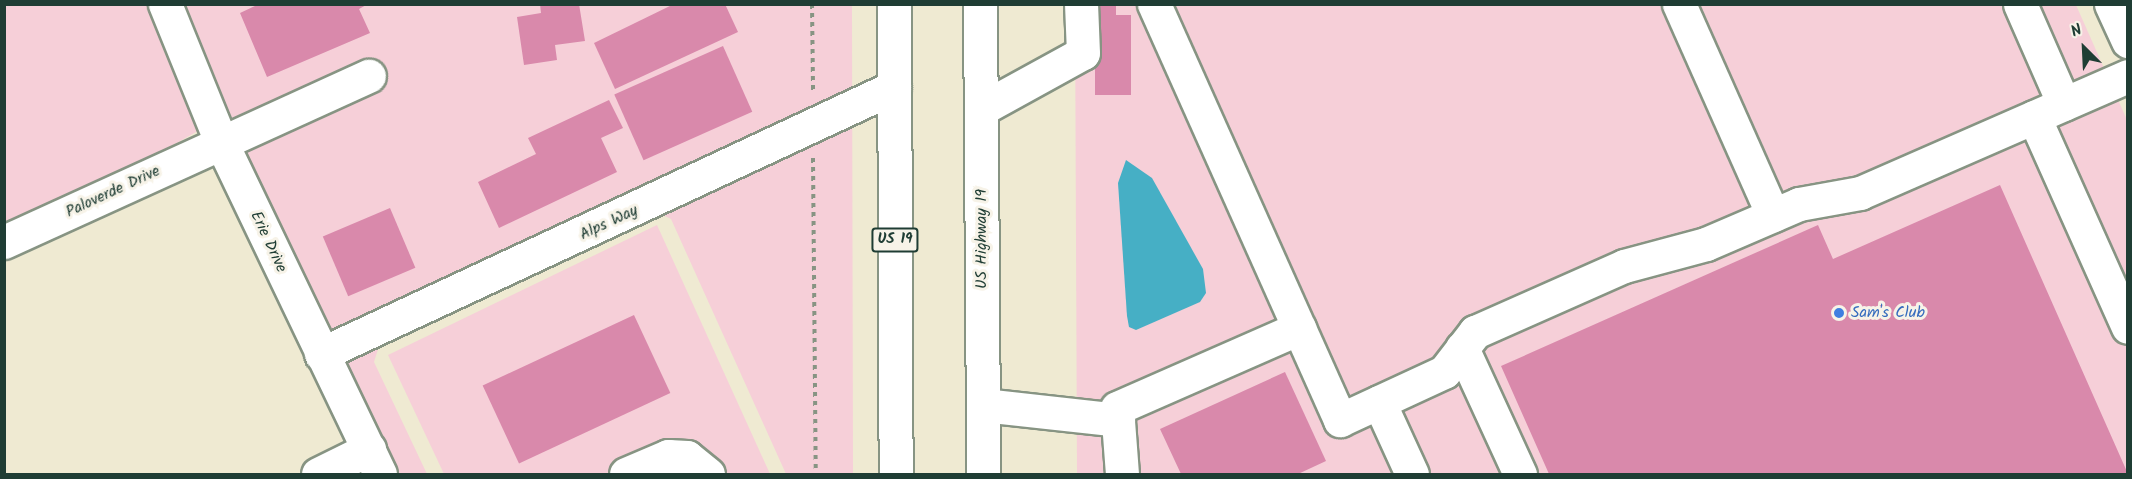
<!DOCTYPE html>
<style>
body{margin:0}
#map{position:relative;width:2132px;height:479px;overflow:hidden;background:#efead2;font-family:Kalam,sans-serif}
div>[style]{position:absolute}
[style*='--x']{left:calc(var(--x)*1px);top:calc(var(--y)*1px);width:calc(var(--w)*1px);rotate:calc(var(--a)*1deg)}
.built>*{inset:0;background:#f6cfd8}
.water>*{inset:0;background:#46afc5}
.building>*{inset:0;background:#d989ab;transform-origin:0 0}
.path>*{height:4px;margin-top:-2px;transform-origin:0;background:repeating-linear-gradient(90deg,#879483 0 4.5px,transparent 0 9px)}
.roads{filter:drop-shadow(2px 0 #879483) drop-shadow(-2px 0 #879483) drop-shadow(0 2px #879483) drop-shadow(0 -2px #879483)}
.minor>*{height:33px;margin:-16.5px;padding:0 16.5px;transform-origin:16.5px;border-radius:16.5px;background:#fff}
.highway>*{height:33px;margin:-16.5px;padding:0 16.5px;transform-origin:16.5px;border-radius:16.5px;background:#fff}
.dots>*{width:16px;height:16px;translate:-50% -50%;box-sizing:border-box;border:3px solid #f7f3e8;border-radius:50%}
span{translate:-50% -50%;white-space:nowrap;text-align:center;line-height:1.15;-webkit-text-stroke:6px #f7f3e8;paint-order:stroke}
.shield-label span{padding:2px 4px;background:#f7f3e8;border:2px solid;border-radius:4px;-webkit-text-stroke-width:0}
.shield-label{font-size:15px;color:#1f3d34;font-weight:700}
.street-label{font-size:16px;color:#1f3d34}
.shop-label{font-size:16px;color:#366cbe}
.left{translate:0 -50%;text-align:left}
.frame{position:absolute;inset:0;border:6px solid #1f3d34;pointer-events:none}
.north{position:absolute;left:2054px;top:18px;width:60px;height:60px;-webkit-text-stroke:4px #f7f3e8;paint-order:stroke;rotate:336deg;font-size:16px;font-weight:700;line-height:24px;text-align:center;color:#1f3d34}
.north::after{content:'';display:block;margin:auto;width:21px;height:27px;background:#1f3d34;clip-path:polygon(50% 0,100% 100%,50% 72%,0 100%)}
</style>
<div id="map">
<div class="built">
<div style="clip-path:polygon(5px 5px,852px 5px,853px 474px,786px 474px,671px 219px,650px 209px,381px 340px,374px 362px,427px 474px,361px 474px,212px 123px,5px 240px)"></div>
<div style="clip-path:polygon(1075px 5px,2076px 5px,2127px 120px,2127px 474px,1077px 474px)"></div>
<div style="clip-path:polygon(657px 225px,770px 474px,444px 474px,388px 355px)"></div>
</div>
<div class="water">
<div style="clip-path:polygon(1126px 160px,1152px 178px,1203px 269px,1206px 293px,1200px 302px,1136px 330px,1129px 327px,1127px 316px,1118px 183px)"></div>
</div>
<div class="building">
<div style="clip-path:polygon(259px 4px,368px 4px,359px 9px,370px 33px,267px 77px,240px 13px)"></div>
<div style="clip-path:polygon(540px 4px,579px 4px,585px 41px,555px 45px,557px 60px,524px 65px,517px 17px,541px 13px)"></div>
<div style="clip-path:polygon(674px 4px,725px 4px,738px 32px,615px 89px,594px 43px)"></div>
<div style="clip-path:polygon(1095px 5px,1116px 5px,1116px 15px,1131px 15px,1131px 95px,1095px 95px)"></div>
<div style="left:723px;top:46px;width:72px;height:119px;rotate:66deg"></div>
<div style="clip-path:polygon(609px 100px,623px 128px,601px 138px,617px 172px,499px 228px,478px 182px,536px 154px,528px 138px)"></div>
<div style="clip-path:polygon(2000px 185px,2128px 474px,1549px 474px,1501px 366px,1818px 225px,1833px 259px)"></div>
<div style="left:390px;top:208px;width:65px;height:73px;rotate:67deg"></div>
<div style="left:634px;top:315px;width:86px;height:167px;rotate:65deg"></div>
<div style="clip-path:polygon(1285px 372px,1326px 461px,1298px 474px,1181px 474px,1160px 429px)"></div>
</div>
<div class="path">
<div style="--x:812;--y:4;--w:87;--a:89.3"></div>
<div style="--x:813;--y:158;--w:316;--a:89.5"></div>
</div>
<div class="roads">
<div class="minor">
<div style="--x:165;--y:4;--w:149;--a:67.9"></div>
<div style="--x:221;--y:142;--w:368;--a:64.4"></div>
<div style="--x:1154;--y:4;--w:456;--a:65.9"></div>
<div style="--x:1340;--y:420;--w:115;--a:-24.8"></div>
<div style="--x:1444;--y:372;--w:51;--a:-52.2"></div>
<div style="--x:1475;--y:332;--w:163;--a:-23.9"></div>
<div style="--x:1624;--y:266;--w:85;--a:-15"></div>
<div style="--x:1706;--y:244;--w:101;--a:-23.3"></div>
<div style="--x:1799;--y:204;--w:62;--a:-10.2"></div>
<div style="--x:1860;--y:193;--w:292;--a:-23.6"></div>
<div style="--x:1679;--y:4;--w:231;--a:66"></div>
<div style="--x:2020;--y:4;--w:109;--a:66.3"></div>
<div style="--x:2111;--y:4;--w:41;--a:65.3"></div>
<div style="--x:981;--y:109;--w:116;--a:-28.8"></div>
<div style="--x:1083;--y:53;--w:49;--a:-92.3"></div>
<div style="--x:2034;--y:117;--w:230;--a:65.9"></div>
<div style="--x:4;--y:242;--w:401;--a:-24.5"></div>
<div style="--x:1462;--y:348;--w:139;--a:65.3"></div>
<div style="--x:321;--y:354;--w:632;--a:-24.98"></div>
<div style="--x:1379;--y:402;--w:79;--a:65.4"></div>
<div style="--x:983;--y:405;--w:136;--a:6.3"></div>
<div style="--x:318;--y:474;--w:57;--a:-26.1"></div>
<div style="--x:626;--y:474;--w:46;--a:-23.2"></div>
<div style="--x:668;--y:456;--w:19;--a:3"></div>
<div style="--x:687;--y:457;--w:27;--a:39"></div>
<div style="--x:1122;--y:474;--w:66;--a:-94.3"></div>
<div style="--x:1117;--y:408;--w:199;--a:-23.7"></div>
</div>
<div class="highway">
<div style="--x:894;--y:4;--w:470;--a:89.8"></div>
<div style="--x:980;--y:4;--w:470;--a:89.6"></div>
</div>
</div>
<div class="dots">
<div style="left:1839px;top:313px;background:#3f7fe0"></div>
</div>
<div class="shield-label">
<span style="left:895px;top:240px">US 19</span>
</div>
<div class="street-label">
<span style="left:113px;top:192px;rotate:-25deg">Paloverde Drive</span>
<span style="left:609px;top:223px;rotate:-25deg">Alps Way</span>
<span style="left:982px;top:239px;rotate:-90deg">US Highway 19</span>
<span style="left:268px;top:242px;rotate:65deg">Erie Drive</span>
</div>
<div class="shop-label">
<span class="left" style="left:1851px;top:313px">Sam's Club</span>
</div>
<div class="frame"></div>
<div class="north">N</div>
</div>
